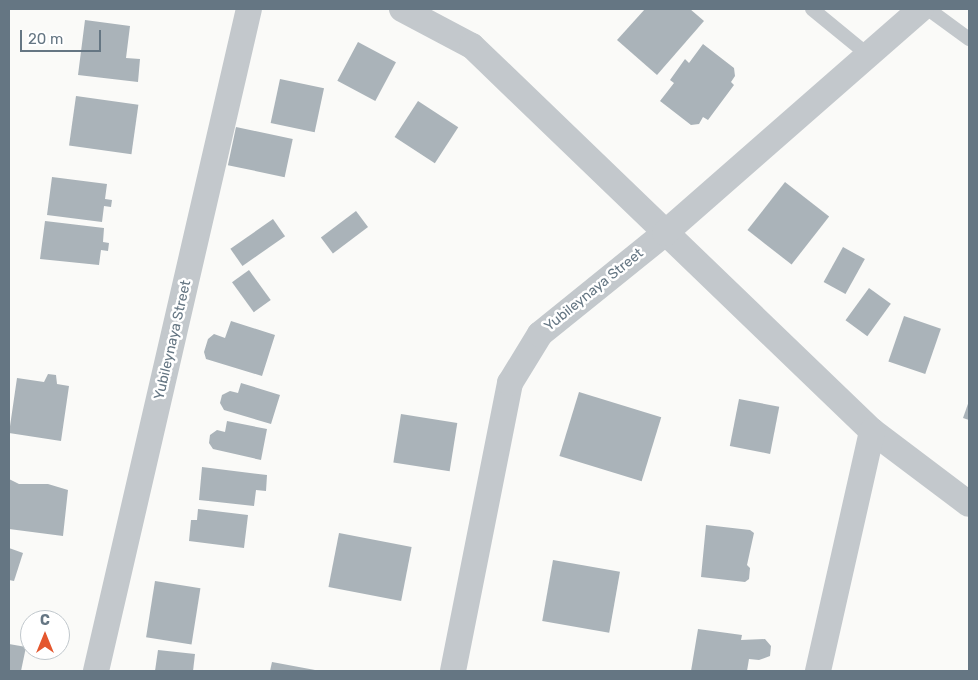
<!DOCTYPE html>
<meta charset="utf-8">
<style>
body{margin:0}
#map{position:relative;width:978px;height:680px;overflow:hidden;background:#fafaf8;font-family:Rubik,sans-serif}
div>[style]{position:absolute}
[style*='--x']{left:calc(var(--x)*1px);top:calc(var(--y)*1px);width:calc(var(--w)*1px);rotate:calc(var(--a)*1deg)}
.building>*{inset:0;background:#aab3b9;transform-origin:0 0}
.service>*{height:14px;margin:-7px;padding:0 7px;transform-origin:7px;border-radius:7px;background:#c3c8cc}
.minor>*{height:26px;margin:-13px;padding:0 13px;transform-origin:13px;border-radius:13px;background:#c3c8cc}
span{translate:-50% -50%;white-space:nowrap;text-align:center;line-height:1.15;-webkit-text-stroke:5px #fff;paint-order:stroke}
.street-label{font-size:14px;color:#657683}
.frame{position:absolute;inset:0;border:10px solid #657683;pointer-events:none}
.north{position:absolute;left:20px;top:610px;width:50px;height:50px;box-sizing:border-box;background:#fff;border:1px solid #c1c8cd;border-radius:50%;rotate:0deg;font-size:14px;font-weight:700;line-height:20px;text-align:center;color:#657683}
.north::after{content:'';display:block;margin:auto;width:18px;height:22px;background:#e4572e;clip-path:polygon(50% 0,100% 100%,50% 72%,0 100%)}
.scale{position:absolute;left:20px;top:30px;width:81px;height:22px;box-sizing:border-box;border:2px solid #657683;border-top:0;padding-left:6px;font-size:15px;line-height:18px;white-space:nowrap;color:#657683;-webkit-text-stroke:4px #fff;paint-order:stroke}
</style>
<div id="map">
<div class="building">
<div style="clip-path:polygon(645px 9px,690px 9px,704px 21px,657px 75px,617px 40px)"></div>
<div style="clip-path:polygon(85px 20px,130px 26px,126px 58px,140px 59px,138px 82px,78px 75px)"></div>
<div style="left:358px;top:42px;width:43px;height:44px;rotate:28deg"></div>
<div style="clip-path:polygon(703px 44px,734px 68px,735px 76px,731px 82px,734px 85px,708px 120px,703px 117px,699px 124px,691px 125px,660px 101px,674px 83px,670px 80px,685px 59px,689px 63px)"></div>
<div style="left:280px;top:79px;width:45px;height:45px;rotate:12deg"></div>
<div style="left:76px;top:96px;width:63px;height:50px;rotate:8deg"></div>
<div style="left:418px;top:101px;width:48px;height:43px;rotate:33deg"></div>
<div style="left:236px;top:127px;width:58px;height:39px;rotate:12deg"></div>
<div style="clip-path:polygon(52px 177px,107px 184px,105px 199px,112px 200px,111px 207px,104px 206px,102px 222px,47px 215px)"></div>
<div style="left:785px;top:182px;width:56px;height:61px;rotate:38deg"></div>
<div style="left:356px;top:211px;width:20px;height:44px;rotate:53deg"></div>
<div style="left:273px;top:219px;width:21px;height:52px;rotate:55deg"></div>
<div style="clip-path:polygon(45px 221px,104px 228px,103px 242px,109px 243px,108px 251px,101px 250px,99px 265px,40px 259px)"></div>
<div style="left:843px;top:247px;width:25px;height:40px;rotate:29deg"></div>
<div style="left:249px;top:270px;width:37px;height:21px;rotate:54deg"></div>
<div style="left:869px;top:288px;width:27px;height:40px;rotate:36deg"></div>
<div style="left:904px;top:316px;width:39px;height:48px;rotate:19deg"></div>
<div style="clip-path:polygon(231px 321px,275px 335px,262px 376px,206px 359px,204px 352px,208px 339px,214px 334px,225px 338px)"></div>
<div style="clip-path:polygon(48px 374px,56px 375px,57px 384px,69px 386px,61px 441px,9px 433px,17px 378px,44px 382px)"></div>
<div style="clip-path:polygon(241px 383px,280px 395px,271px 424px,224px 410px,220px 403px,222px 395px,230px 391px,238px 393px)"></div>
<div style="left:579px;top:392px;width:86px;height:67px;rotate:17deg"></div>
<div style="left:739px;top:399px;width:41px;height:48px;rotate:11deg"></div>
<div style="clip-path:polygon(969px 401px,969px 420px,963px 418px)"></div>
<div style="left:401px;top:414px;width:57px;height:49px;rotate:9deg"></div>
<div style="clip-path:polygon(227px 421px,267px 429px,261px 460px,213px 449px,209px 443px,210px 435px,217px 430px,225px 432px)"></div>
<div style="clip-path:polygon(202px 467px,267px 475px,266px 491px,256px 490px,254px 506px,199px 500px)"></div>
<div style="clip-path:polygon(9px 479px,19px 484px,48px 484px,68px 490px,63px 536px,9px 529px)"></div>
<div style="clip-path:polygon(198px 509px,248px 515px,244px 548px,189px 541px,191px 520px,197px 520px)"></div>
<div style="clip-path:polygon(706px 525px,750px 530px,754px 533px,747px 565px,750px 568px,749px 579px,745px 582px,701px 577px)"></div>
<div style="left:339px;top:533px;width:74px;height:55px;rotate:11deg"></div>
<div style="clip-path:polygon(9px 548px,23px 553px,14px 581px,9px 580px)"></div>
<div style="left:553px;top:560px;width:68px;height:62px;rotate:10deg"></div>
<div style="left:155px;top:581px;width:46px;height:57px;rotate:9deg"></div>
<div style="clip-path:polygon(698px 629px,742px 635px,741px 640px,765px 639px,771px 646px,770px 656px,759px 660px,749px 659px,747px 671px,691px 671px)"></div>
<div style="clip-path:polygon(9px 644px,26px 647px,21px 671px,9px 671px)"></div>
<div style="clip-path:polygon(158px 650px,195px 654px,193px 671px,155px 671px)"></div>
<div style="clip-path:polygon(272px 662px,315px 670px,315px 671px,270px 671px)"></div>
</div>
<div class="service">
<div style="--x:812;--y:9;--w:72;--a:39.4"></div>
<div style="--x:928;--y:9;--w:51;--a:36.2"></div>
</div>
<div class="minor">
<div style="--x:402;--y:9;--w:79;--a:27.9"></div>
<div style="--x:472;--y:46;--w:555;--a:43.91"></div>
<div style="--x:872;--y:431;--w:121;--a:37"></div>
<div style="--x:96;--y:671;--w:679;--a:-76.99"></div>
<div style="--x:453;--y:671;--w:294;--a:-78.8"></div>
<div style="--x:510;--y:383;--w:57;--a:-58.5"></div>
<div style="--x:540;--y:334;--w:161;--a:-38.9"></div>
<div style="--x:665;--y:233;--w:340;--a:-41.2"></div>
<div style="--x:818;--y:671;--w:246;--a:-77.3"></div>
</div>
<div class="street-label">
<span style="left:594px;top:290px;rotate:-39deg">Yubileynaya Street</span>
<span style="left:173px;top:340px;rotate:-77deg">Yubileynaya Street</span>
</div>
<div class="frame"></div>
<div class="north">С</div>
<div class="scale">20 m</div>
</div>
